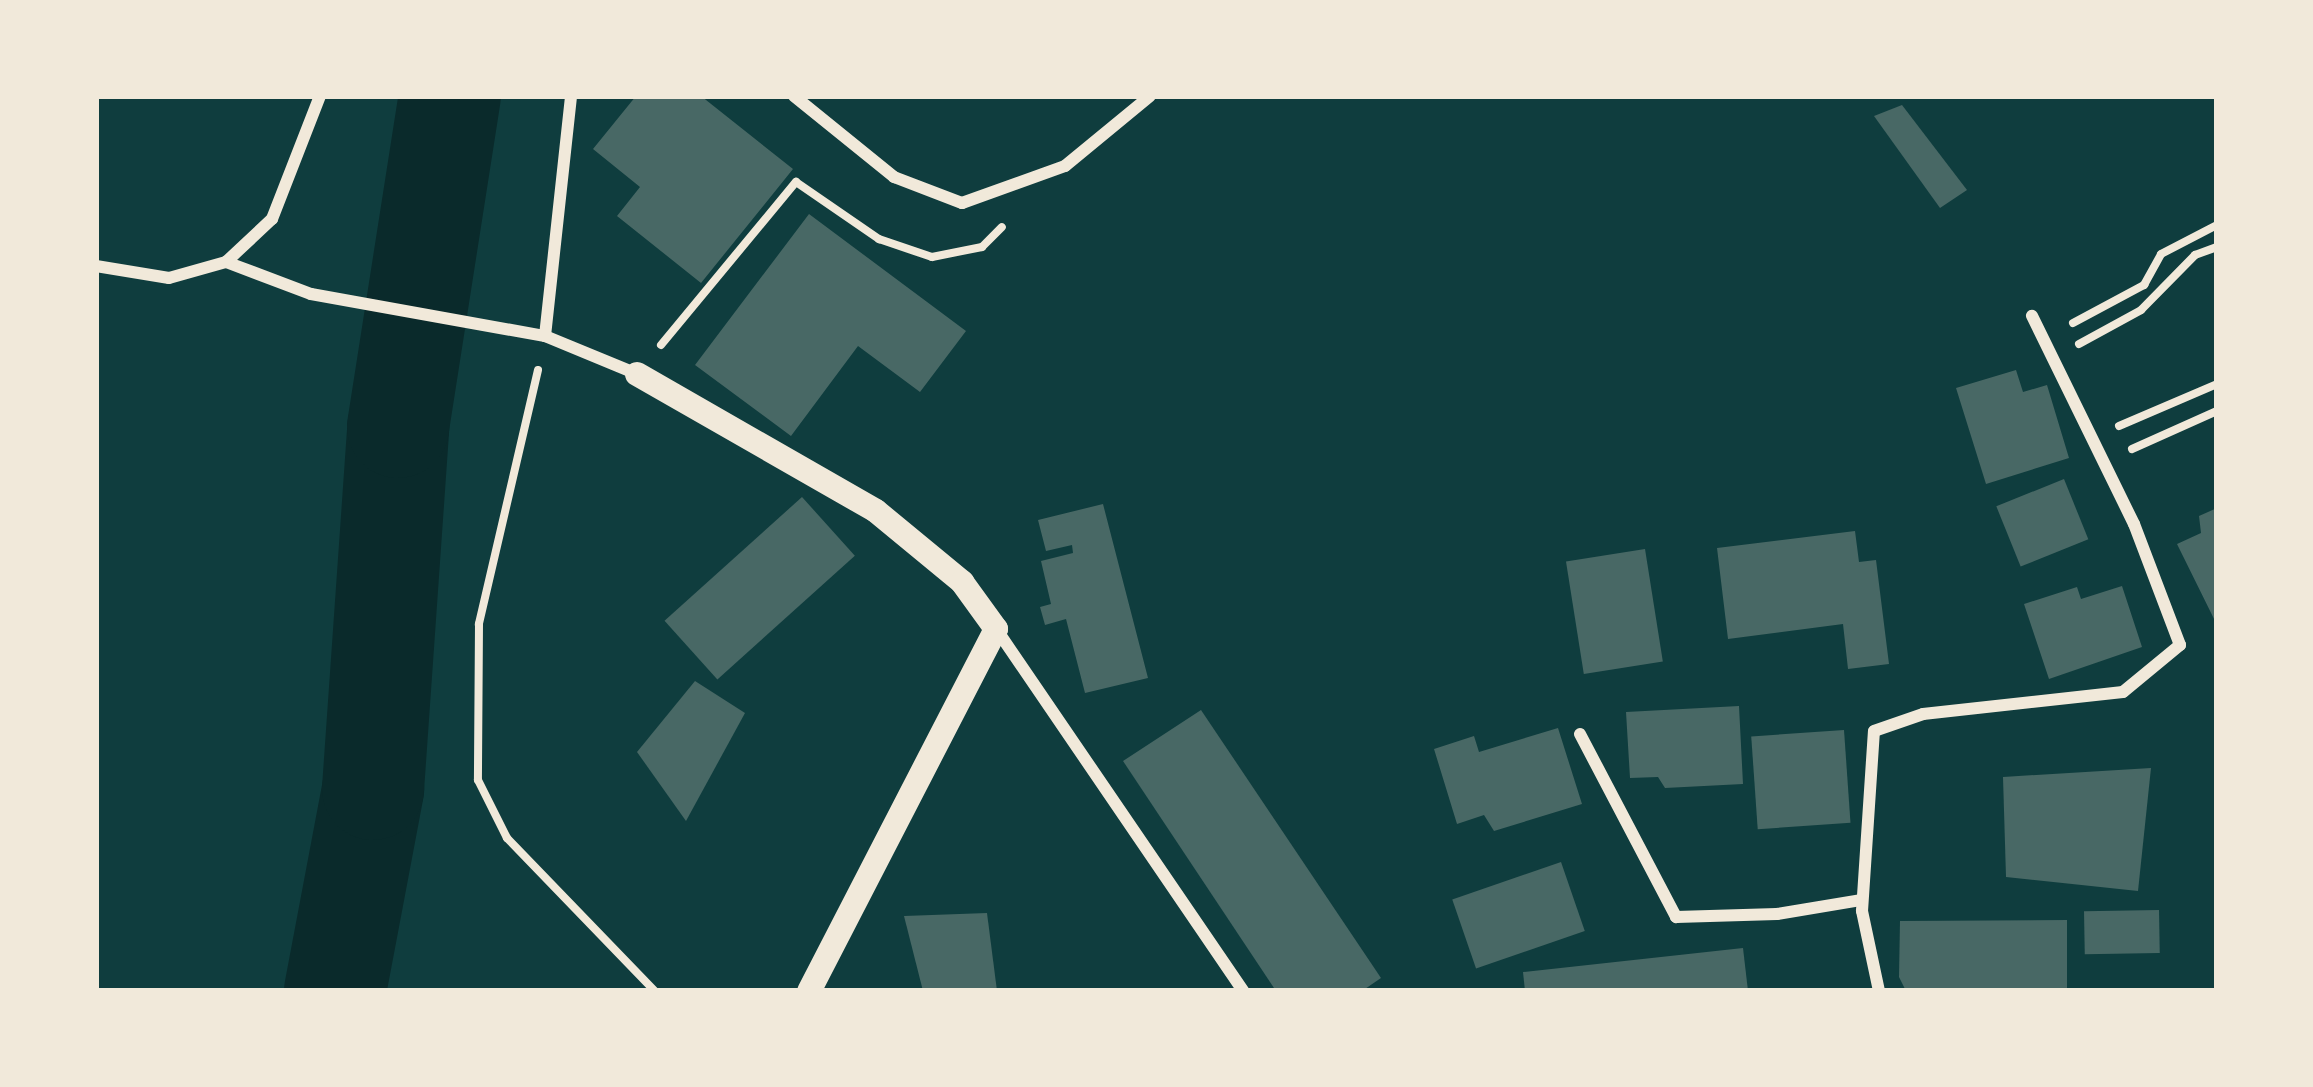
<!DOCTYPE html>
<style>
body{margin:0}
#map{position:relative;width:2313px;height:1087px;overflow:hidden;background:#0f3d3e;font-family:Cabin,sans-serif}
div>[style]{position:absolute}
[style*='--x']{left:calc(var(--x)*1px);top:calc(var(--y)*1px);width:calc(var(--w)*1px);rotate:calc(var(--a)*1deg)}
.river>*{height:102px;margin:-51px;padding:0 51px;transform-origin:51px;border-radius:51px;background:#0a2a2b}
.building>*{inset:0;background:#486865;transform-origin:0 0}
.path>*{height:8px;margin:-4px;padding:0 4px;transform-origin:4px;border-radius:4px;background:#f1e9da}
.minor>*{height:12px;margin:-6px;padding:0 6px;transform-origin:6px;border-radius:6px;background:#f1e9da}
.secondary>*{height:24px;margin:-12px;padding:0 12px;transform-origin:12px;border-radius:12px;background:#f1e9da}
span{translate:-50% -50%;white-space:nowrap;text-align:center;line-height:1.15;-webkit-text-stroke:12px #f1e9da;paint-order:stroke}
.frame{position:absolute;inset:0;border:99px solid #f1e9da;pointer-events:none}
</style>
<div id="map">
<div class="river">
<div style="--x:335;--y:991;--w:206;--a:-79.3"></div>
<div style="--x:373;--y:789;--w:363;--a:-86"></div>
<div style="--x:398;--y:427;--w:335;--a:-81.1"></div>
</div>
<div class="building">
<div style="clip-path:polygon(636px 96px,701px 96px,793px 169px,701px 283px,617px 216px,640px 187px,593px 149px)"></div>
<div style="clip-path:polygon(1902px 105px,1967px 190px,1940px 208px,1874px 116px)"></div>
<div style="clip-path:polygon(809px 214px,966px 331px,920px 392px,858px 346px,791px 436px,695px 365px)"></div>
<div style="clip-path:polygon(2016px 370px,2023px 392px,2047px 385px,2069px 458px,1986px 484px,1956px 388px)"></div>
<div style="left:2064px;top:479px;width:65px;height:73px;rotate:68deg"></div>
<div style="left:802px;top:497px;width:79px;height:185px;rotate:48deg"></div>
<div style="clip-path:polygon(1103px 504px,1148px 678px,1085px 693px,1066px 619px,1045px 625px,1040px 607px,1051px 604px,1041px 561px,1073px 553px,1072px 545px,1046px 551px,1038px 520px)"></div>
<div style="clip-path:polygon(2217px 508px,2217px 625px,2177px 544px,2201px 533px,2199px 516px)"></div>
<div style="clip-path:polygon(1855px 531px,1859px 562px,1876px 560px,1889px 664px,1848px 669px,1843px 624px,1728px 639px,1717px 548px)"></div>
<div style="left:1645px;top:549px;width:114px;height:80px;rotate:81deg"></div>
<div style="clip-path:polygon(2122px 586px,2142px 647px,2049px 679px,2024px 604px,2077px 587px,2081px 599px)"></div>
<div style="clip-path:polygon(695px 681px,745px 713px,686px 821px,637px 752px)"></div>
<div style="clip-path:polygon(1739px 706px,1743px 784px,1665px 788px,1658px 777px,1630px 778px,1626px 712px)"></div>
<div style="clip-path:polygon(1201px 710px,1381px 978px,1362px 991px,1276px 991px,1123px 761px)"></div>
<div style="clip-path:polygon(1558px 728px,1582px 804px,1494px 831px,1484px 815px,1457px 824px,1434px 749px,1474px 736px,1479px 752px)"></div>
<div style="left:1844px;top:730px;width:93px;height:93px;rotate:86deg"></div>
<div style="clip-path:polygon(2151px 768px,2138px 891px,2006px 877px,2003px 777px)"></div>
<div style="left:1561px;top:862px;width:73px;height:115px;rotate:71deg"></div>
<div style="left:2159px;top:910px;width:43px;height:75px;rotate:89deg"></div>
<div style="clip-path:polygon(987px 913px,997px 991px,923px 991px,904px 916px)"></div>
<div style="clip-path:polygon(2067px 920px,2067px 991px,1906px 991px,1899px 977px,1900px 921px)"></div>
<div style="clip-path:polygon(1743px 948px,1748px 991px,1525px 991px,1523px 972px)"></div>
</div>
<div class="path">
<div style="--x:2073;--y:323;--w:81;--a:-28.2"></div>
<div style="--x:2144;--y:285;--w:35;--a:-61"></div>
<div style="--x:2161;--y:254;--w:63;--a:-27.4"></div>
<div style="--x:2079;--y:344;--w:71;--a:-28.7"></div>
<div style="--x:2141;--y:310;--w:77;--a:-45.5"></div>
<div style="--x:2195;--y:255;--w:23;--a:-20"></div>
<div style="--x:661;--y:345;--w:212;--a:-50.4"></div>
<div style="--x:796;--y:182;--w:101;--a:34.5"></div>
<div style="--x:879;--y:239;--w:56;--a:18.8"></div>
<div style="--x:932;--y:257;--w:51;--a:-11.3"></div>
<div style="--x:982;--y:247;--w:28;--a:-45"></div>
<div style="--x:538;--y:370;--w:261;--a:103.1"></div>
<div style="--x:479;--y:624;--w:156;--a:90.4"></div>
<div style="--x:478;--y:780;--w:65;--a:63.4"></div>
<div style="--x:507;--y:838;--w:213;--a:46"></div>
<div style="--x:2119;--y:426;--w:107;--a:-23.2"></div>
<div style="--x:2132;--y:449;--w:93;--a:-24.1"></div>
</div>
<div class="minor">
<div style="--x:794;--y:96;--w:129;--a:39"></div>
<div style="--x:894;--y:177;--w:73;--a:20.9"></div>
<div style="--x:962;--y:203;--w:109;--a:-19.8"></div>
<div style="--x:1065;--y:166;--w:110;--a:-39.5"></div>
<div style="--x:226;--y:262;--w:91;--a:20.6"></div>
<div style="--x:311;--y:294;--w:238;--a:10.2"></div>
<div style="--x:545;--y:336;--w:100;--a:22.4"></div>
<div style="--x:96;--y:266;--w:74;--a:9.3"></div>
<div style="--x:169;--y:278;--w:59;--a:-15.7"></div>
<div style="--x:226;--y:262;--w:63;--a:-43.1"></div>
<div style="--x:272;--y:219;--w:132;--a:-68.7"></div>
<div style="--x:545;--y:336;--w:241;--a:-83.8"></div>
<div style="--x:997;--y:630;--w:437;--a:55.7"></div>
<div style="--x:1580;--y:734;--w:207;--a:62.3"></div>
<div style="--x:1676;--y:917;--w:101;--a:-1.7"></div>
<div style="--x:1777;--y:914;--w:86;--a:-9.4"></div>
<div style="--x:1879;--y:991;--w:82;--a:-102"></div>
<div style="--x:1862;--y:911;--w:180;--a:-86.2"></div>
<div style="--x:1874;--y:731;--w:52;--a:-19.1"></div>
<div style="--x:1923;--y:714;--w:201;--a:-6.3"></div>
<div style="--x:2123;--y:692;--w:74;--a:-39.5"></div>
<div style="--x:2180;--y:645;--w:129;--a:-110.8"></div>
<div style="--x:2134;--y:524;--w:232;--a:-116.1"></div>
</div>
<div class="secondary">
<div style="--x:637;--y:374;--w:275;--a:29.8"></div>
<div style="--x:876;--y:511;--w:112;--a:39.5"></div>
<div style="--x:962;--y:582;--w:58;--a:54.1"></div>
<div style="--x:996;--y:629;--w:407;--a:117.3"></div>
</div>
<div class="frame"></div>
</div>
